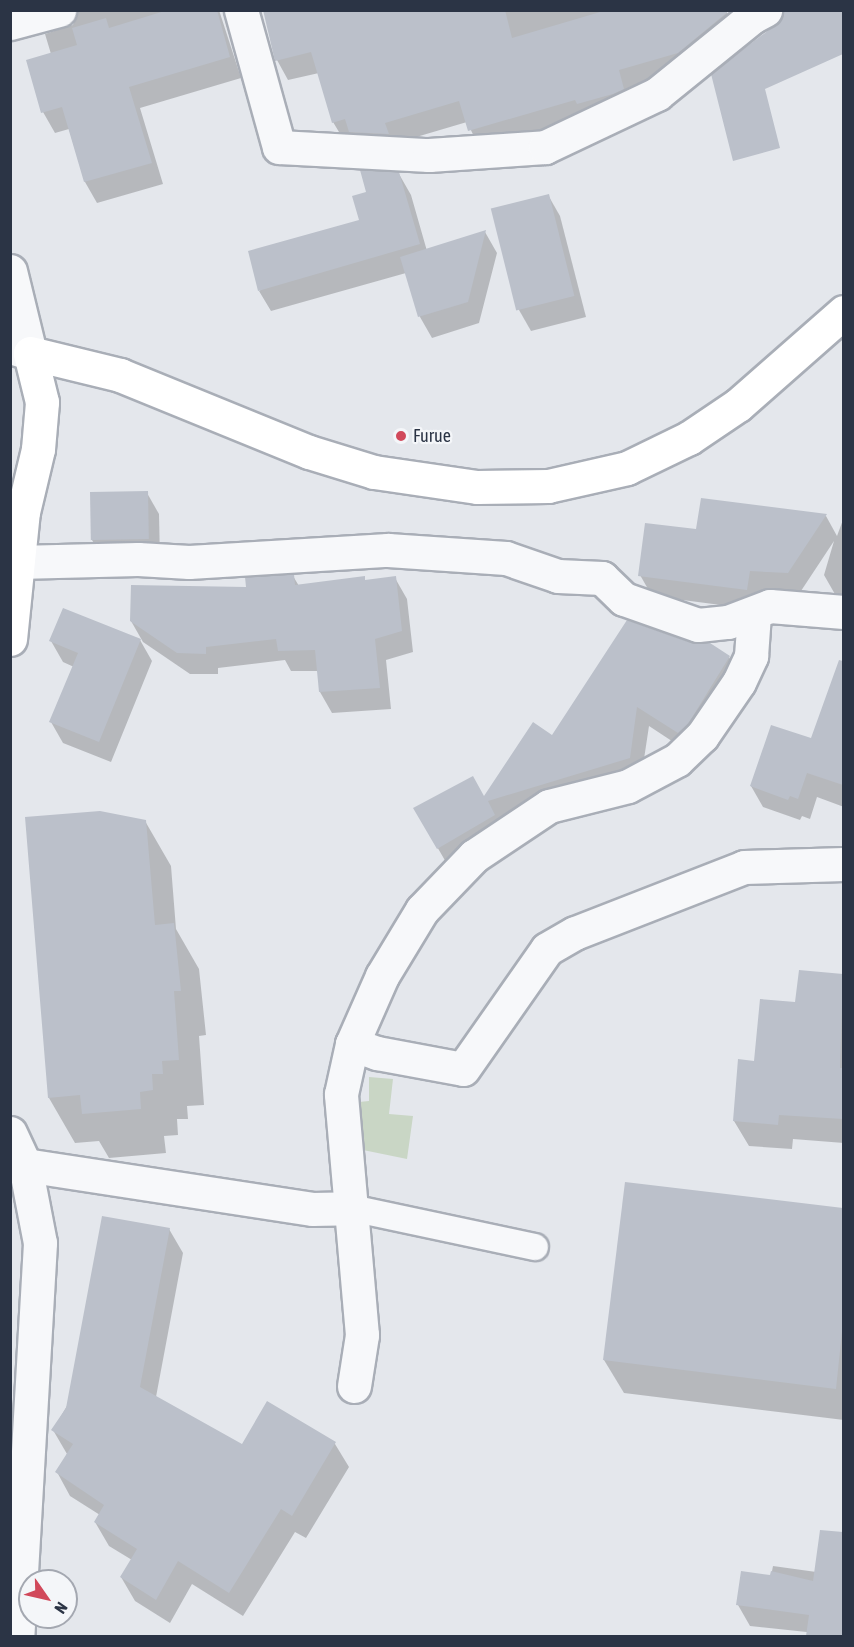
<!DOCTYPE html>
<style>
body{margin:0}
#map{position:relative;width:854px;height:1647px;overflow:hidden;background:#e4e7ec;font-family:"Asap Condensed",sans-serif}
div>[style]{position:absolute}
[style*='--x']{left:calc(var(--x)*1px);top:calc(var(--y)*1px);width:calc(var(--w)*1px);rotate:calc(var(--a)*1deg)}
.green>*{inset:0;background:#c9d6c5}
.shadow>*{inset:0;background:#0003}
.building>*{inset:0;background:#bbc0ca;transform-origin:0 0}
.roads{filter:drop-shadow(2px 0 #a9aeb7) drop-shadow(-2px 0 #a9aeb7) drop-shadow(0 2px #a9aeb7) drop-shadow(0 -2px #a9aeb7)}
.lane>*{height:26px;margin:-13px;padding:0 13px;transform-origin:13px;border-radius:13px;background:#f7f8fa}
.street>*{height:33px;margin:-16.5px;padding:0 16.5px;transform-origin:16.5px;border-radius:16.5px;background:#f7f8fa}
.secondary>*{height:33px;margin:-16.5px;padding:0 16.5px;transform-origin:16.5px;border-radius:16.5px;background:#fff}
.dots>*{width:16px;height:16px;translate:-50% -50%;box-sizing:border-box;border:3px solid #f4f6f9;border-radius:50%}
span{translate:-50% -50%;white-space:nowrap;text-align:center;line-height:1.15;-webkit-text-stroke:4.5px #f4f6f9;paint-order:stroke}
.poi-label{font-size:18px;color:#2b3445}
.left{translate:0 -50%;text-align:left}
.frame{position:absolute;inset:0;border:12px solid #2b3445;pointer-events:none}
.north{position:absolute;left:18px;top:1569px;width:60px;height:60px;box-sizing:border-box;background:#f4f6f9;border:2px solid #a4a8b1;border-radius:50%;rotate:124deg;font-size:16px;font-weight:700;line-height:24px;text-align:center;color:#2b3445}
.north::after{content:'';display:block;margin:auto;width:21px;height:27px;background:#d1495b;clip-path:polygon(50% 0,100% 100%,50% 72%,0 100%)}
</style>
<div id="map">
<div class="green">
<div style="clip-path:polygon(369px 1077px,393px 1079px,389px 1114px,413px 1116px,407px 1159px,363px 1150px,358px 1112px,359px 1102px,369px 1101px)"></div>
</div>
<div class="shadow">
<div style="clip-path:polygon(43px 10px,219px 10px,241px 78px,140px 108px,163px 184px,97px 203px,85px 182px,69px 129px,55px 133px,43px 112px,51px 54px,45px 34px,73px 25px,77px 12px,47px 18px)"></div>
<div style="clip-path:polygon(288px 10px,726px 10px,735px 36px,635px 109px,481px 151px,467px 122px,396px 143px,345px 142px,333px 122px,319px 73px,288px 80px,277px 60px)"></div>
<div style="clip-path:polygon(399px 174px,411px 195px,427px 251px,485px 232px,497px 253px,479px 323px,432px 338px,420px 317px,406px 273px,271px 311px,259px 291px,361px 221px,368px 193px)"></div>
<div style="clip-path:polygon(548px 195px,560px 216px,586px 317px,531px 331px,519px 310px)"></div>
<div style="clip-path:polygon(147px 493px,159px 514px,160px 560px,104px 561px,92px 540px)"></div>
<div style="clip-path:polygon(826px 516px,837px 536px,844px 517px,844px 596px,836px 596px,824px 575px,834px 541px,799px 594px,761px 591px,759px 610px,652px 596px,640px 575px,698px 531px)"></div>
<div style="clip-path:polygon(293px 576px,299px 586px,364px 578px,366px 582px,395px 578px,407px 599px,413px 652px,386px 660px,391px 709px,332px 713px,320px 692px,318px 671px,291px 671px,285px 660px,218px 668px,218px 674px,190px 674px,143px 642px,131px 621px)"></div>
<div style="clip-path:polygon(140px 640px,152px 661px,111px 762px,63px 743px,51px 722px,74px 667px,63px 662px,51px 641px)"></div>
<div style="clip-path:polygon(729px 657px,741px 678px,690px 753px,649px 726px,641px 779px,450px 869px,415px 809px,484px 799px,552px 737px)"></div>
<div style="clip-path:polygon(823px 708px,844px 715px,844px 807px,817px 797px,810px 819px,802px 816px,800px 820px,763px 807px,751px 786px,812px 740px)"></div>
<div style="clip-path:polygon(145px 821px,171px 866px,176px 929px,199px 969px,206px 1035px,199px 1036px,204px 1105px,187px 1106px,188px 1119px,177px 1119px,178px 1135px,164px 1136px,166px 1153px,109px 1158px,99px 1141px,75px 1143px,49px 1098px)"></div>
<div style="clip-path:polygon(800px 972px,844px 978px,844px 1143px,793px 1139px,792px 1149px,749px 1146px,734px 1121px,755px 1063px,797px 1004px)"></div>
<div style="clip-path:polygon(626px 1183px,844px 1210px,844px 1420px,624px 1393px,604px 1360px)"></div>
<div style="clip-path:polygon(169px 1229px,183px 1253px,156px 1397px,242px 1446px,335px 1444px,349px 1467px,306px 1538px,295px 1532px,243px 1616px,192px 1584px,170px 1623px,135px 1601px,121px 1577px,132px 1560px,109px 1546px,95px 1522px,100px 1515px,70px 1496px,57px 1472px,67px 1454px,53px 1430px)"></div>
<div style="clip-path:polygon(844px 1551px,844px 1636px,750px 1626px,738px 1605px,771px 1576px,773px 1566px,838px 1575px)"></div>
</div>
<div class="building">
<div style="clip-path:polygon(168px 10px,217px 10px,230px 57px,129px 87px,152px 163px,84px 182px,62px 107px,41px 113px,26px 60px,77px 45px,72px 28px,106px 18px,109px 28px)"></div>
<div style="clip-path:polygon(263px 10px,505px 10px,512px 38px,607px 10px,730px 10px,678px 53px,619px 70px,624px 89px,613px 94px,577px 104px,575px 100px,468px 131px,459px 101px,385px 123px,389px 134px,349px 132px,345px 119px,332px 123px,311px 52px,275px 61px)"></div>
<div style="clip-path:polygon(784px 10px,843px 10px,843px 54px,765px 89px,780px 148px,733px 161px,711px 74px,774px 26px)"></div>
<div style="clip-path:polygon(360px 170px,399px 172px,420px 244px,258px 291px,248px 251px,359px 220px,352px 196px,366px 192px)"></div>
<div style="left:549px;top:194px;width:105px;height:60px;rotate:76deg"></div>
<div style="clip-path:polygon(486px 230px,468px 302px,418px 317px,400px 257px)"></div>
<div style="left:148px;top:491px;width:48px;height:58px;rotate:89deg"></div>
<div style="clip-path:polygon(701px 498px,827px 514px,788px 573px,750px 571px,747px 590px,638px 576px,645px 523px,696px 529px)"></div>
<div style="clip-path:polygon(294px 574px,295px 585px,365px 576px,365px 580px,396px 576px,402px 631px,375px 639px,380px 688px,319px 692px,315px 650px,278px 651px,276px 639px,206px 647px,206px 654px,177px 653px,130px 621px,131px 585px,246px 587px,245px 577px)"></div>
<div style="clip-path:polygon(63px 608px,141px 639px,99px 742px,49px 722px,78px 653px,49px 641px)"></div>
<div style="clip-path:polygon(627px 620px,692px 643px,710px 643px,730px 656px,688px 724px,678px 733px,637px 707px,630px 758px,488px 801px,495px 815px,437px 849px,413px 808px,473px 776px,484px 796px,533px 722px,552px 735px)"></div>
<div style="clip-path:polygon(839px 660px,843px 661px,843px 785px,807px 773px,798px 799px,790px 796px,788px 800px,750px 786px,771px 725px,811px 738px)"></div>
<div style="clip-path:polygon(100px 811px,146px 820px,155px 925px,174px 923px,181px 991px,174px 991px,179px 1060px,162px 1061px,163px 1074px,152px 1074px,153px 1090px,140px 1092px,141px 1109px,82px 1114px,80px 1095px,48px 1098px,25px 817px)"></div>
<div style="clip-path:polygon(799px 970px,843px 974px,840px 1068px,843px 1068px,843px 1119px,779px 1115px,778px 1125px,733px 1121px,738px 1059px,754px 1061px,760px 999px,795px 1002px)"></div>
<div style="clip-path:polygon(625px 1182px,843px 1208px,843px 1322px,836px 1389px,603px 1360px)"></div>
<div style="clip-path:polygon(102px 1216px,170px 1228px,140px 1387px,242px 1444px,267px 1401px,336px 1442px,292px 1516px,281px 1509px,229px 1593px,178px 1561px,156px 1600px,120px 1577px,137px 1549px,94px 1522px,104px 1505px,55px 1472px,73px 1444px,51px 1430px,66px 1408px)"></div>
<div style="clip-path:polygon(820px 1530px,843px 1532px,843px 1636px,806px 1636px,809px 1615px,736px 1605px,741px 1571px,770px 1575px,771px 1571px,813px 1581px)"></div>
</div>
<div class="roads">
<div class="lane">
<div style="--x:351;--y:1208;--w:188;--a:12"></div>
</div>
<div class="street">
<div style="--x:241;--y:10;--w:142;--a:74.5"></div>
<div style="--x:279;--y:147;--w:150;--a:3.1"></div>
<div style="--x:429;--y:155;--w:116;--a:-3.9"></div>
<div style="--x:545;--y:147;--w:124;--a:-25.3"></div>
<div style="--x:657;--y:94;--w:122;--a:-39"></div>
<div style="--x:752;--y:17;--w:15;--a:-28"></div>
<div style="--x:10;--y:23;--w:51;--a:-14.9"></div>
<div style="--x:10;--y:271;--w:84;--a:76.3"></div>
<div style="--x:30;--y:353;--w:21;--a:-163"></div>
<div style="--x:17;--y:562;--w:121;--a:-1.4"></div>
<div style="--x:138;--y:559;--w:51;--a:3.4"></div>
<div style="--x:189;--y:562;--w:199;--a:-3.5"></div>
<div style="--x:388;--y:550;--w:118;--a:3.9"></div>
<div style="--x:506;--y:558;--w:55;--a:19.1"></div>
<div style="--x:558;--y:576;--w:44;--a:2.6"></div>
<div style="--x:602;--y:578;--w:30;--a:44"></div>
<div style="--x:624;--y:599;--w:78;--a:19.4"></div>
<div style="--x:698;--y:625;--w:30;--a:-6"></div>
<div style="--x:728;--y:622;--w:45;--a:-20.9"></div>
<div style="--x:770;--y:606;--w:74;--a:4.6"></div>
<div style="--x:352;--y:1044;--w:27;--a:20"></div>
<div style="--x:377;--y:1053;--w:87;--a:10.5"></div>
<div style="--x:463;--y:1069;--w:146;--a:-55"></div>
<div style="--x:547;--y:949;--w:32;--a:-30"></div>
<div style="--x:575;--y:933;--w:181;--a:-21.3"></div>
<div style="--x:744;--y:867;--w:100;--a:-1.7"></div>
<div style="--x:10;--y:1133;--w:35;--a:65"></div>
<div style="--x:25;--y:1165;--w:79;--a:79.1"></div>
<div style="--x:40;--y:1243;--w:394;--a:93.3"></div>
<div style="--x:25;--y:1165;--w:290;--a:8.7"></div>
<div style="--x:312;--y:1209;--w:39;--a:-1"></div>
<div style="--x:354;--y:1386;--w:52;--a:-81.1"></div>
<div style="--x:362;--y:1335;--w:242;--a:-95"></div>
<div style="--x:341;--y:1094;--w:51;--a:-77.6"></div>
<div style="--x:352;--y:1044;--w:74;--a:-66.2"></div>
<div style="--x:382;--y:976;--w:77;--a:-58.8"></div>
<div style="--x:422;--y:910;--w:75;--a:-46.1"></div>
<div style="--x:474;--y:856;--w:90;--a:-33.7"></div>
<div style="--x:549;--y:806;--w:81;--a:-14.2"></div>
<div style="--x:628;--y:786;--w:55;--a:-28"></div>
<div style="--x:677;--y:760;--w:35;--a:-44"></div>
<div style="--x:702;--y:736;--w:65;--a:-55.6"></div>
<div style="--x:739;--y:682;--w:29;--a:-65"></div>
<div style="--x:751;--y:656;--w:42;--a:-85.9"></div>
</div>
<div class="secondary">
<div style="--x:10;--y:639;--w:128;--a:-84.2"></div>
<div style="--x:23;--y:512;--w:65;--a:-76.6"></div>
<div style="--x:38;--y:449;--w:47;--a:-85.1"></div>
<div style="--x:42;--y:402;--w:50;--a:-103.8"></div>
<div style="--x:30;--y:353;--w:93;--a:13.7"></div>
<div style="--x:120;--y:375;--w:204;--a:22.2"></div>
<div style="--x:309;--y:452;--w:68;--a:17.1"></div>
<div style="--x:374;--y:472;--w:104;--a:8.3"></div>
<div style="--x:477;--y:487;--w:71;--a:-0.8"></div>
<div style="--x:548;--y:486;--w:81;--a:-12.8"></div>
<div style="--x:627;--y:468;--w:69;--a:-25.8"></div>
<div style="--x:689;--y:438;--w:59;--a:-34"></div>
<div style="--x:738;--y:405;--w:141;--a:-41.3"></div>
</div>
</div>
<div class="dots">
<div style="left:401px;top:436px;background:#d1495b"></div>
</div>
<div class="poi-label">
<span class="left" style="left:413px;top:436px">Furue</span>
</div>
<div class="frame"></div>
<div class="north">N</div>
</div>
